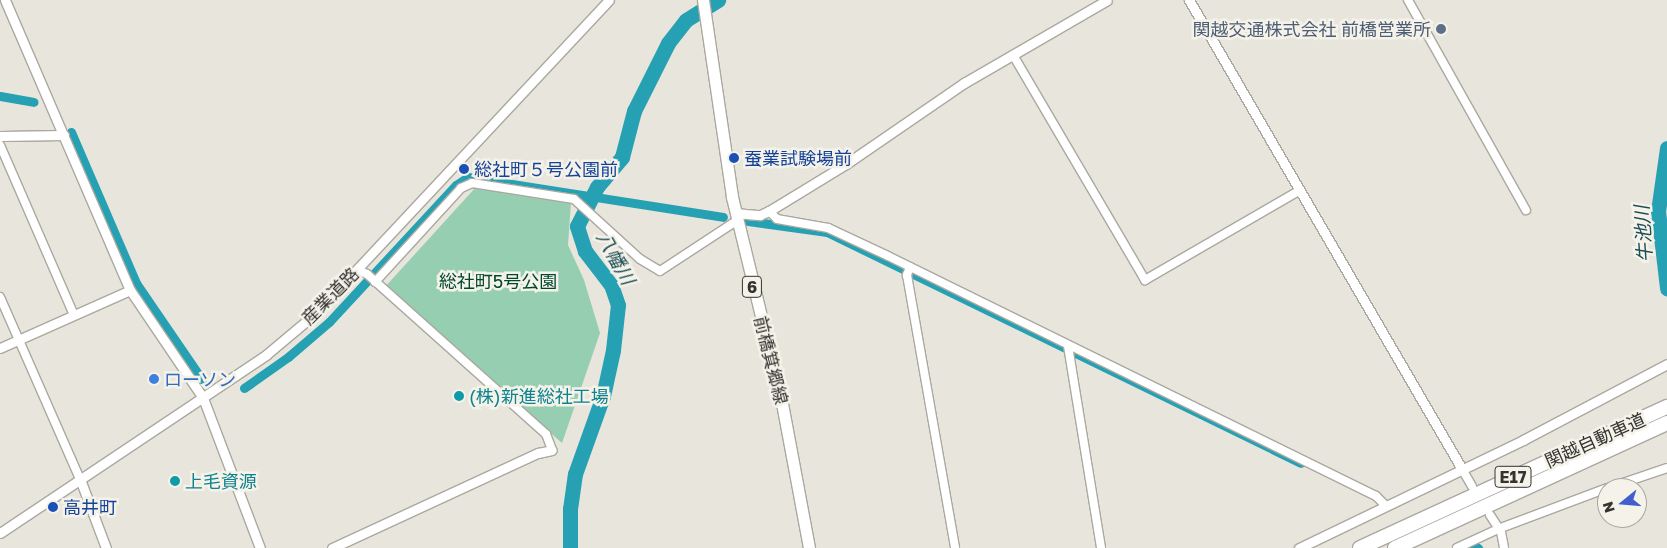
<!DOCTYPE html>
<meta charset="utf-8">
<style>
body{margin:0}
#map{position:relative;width:1667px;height:548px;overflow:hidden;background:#e7e5dc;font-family:"Golos Text","Noto Sans JP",sans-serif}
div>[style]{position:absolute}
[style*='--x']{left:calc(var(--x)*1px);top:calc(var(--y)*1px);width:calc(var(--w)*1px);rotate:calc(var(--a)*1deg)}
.green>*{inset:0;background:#95ceb0}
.canal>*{height:9px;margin:-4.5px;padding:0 4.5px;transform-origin:4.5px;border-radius:4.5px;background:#26a0b3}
.river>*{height:15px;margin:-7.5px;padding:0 7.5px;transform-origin:7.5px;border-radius:7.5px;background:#26a0b3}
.roads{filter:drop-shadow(1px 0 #aaa8a0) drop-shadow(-1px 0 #aaa8a0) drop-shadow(0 1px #aaa8a0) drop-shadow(0 -1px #aaa8a0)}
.minor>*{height:8px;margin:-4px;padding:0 4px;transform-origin:4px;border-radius:4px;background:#fff}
.tertiary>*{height:9px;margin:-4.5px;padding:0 4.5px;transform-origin:4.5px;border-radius:4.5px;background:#fff}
.primary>*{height:11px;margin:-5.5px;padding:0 5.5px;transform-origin:5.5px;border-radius:5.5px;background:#fff}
.motorway>*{height:14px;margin:-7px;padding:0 7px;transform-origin:7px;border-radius:7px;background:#fff}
.dots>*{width:14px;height:14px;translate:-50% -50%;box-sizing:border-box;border:2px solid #f4f2e9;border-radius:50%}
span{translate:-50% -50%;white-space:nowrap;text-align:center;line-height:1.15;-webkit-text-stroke:5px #f4f2e9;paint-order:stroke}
.shield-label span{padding:1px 4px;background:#f4f2e9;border:1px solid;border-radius:4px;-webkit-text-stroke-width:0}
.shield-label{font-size:16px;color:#343330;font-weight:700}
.service-label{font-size:18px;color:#4e5e75}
.right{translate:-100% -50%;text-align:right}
.transit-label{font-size:18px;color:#164399}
.left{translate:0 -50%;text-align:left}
.park-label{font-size:18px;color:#00482d}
.street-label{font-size:18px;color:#343330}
.shop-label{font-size:18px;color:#366cbe}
.culture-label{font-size:18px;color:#0d838f}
.water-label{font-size:19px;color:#1b4c55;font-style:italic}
.north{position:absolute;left:1597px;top:478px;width:50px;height:50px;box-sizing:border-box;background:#f4f2e9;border:1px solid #a7a69f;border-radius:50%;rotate:253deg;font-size:14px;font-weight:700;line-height:20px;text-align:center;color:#343330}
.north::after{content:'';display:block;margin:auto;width:18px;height:22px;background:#415dd0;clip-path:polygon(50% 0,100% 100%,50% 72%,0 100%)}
</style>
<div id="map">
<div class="green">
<div style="clip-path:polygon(476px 187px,571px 202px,568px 245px,584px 280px,600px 333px,562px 443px,385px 287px)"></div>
</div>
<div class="canal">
<div style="--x:0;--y:96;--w:34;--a:10"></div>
<div style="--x:71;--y:132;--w:164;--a:66.7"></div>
<div style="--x:136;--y:283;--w:119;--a:55.6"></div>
<div style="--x:748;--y:221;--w:80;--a:7.9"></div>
<div style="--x:827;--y:232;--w:527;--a:25.98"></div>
<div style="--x:244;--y:388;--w:54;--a:-35.2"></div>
<div style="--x:288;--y:357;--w:54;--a:-40.5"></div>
<div style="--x:329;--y:322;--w:187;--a:-47.2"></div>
<div style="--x:456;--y:185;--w:14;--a:-34"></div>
<div style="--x:468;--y:177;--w:258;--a:8.9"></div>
<div style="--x:1473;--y:545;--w:6;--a:31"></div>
</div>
<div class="river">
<div style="--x:1667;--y:148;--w:64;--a:98.1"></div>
<div style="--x:1658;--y:211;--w:78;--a:83.3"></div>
<div style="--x:570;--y:548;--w:39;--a:-90"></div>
<div style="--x:570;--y:509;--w:35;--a:-82"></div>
<div style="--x:575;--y:474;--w:83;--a:-70.3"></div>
<div style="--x:603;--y:396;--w:47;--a:-77.7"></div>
<div style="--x:613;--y:350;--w:45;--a:-83.7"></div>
<div style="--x:618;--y:305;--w:21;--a:-109"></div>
<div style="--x:611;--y:285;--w:43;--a:-127.4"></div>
<div style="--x:585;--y:251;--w:26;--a:-108"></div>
<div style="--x:577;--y:226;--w:44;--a:-62.9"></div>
<div style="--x:597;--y:187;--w:39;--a:-50"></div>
<div style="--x:622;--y:157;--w:48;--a:-75.4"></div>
<div style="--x:634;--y:111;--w:76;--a:-63.4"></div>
<div style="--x:668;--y:43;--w:29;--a:-52"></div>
<div style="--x:686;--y:20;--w:38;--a:-32"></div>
</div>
<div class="roads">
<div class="minor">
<div style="--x:1408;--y:0;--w:241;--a:60.7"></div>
<div style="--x:1013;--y:55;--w:261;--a:59.6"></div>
<div style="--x:1145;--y:280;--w:179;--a:-30.1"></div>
<div style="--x:0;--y:145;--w:185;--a:66.5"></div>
<div style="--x:769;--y:211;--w:11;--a:45"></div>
<div style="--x:777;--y:219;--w:52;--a:10"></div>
<div style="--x:828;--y:228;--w:66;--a:25"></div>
<div style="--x:888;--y:256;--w:544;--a:26.19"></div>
<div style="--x:1376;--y:496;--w:14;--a:45"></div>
<div style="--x:910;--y:267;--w:9;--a:111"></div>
<div style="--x:907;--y:275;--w:277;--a:80"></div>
<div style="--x:358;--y:270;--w:10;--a:24"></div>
<div style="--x:367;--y:274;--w:240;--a:41.8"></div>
<div style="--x:546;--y:434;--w:17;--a:69"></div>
<div style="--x:375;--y:282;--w:127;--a:-47.5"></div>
<div style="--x:461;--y:188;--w:12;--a:-24"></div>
<div style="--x:472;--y:183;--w:103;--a:8.9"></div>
<div style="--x:574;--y:199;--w:89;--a:42.3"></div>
<div style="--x:640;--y:259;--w:23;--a:31"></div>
<div style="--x:660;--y:271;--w:91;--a:-33.3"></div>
<div style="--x:0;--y:297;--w:199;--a:66.3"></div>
<div style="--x:1068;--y:346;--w:205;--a:80.7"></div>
<div style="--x:1462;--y:469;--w:20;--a:60"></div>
<div style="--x:1608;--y:488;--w:62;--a:-18.7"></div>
<div style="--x:1490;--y:515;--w:20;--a:57"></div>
<div style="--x:1501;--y:532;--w:16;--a:79"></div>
<div style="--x:1457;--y:548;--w:45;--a:-24.9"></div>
<div style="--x:1498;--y:529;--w:116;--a:-20.6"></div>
</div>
<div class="tertiary">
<div style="--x:5;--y:0;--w:316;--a:66.7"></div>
<div style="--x:130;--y:290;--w:130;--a:55.9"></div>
<div style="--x:203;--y:398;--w:160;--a:69.2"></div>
<div style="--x:1189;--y:0;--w:543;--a:59.8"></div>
<div style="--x:0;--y:136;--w:64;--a:-0.9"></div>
<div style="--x:735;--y:213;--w:25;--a:5"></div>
<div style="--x:760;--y:215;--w:10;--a:-24"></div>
<div style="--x:769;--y:211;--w:90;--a:-31.4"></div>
<div style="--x:846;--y:164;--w:143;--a:-34.5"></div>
<div style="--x:964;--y:83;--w:165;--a:-30.1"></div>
<div style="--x:0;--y:348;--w:142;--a:-24"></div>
<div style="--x:80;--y:479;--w:74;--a:69.4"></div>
<div style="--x:0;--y:533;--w:321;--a:-33.8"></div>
<div style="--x:267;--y:354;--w:65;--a:-40"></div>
<div style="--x:317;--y:312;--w:427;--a:-46.9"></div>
<div style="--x:332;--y:548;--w:227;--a:-24.8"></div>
<div style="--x:538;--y:453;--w:14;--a:-12"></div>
<div style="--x:1299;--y:548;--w:249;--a:-25.7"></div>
<div style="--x:1523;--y:440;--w:163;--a:-27.8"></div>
</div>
<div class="primary">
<div style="--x:703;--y:0;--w:199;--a:81.6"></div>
<div style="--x:732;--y:197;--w:207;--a:76.3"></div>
<div style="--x:781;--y:398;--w:153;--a:79.4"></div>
</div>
<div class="motorway">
<div style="--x:1360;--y:548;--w:338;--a:-24.7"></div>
<div style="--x:1395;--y:548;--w:299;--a:-24.7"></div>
</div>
</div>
<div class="dots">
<div style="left:1441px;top:29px;background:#5c6f8a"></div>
<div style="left:734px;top:158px;background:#1a4fb4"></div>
<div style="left:464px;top:169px;background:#1a4fb4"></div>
<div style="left:154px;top:379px;background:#3f7fe0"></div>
<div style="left:459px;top:396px;background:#0f9aa8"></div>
<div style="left:175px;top:481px;background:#0f9aa8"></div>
<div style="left:53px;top:507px;background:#1a4fb4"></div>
</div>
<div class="shield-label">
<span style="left:752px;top:287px">6</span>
<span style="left:1513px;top:477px">E17</span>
</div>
<div class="service-label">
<span class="right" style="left:1431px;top:29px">関越交通株式会社 前橋営業所</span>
</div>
<div class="transit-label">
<span class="left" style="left:744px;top:158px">蚕業試験場前</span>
<span class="left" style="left:474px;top:169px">総社町５号公園前</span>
<span class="left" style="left:63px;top:507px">高井町</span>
</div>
<div class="park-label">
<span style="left:498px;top:281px">総社町5号公園</span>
</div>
<div class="street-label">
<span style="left:330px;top:296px;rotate:-45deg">産業道路</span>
<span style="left:771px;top:360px;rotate:76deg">前橋箕郷線</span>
<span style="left:1595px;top:440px;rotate:-24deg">関越自動車道</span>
</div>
<div class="shop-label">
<span class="left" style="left:164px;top:379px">ローソン</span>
</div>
<div class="culture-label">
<span class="left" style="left:469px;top:396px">(株)新進総社工場</span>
<span class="left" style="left:185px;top:481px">上毛資源</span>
</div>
<div class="water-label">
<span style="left:1643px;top:234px;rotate:-94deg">牛池川</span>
<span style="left:616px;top:258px;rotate:61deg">八幡川</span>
</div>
<div class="north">N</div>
</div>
